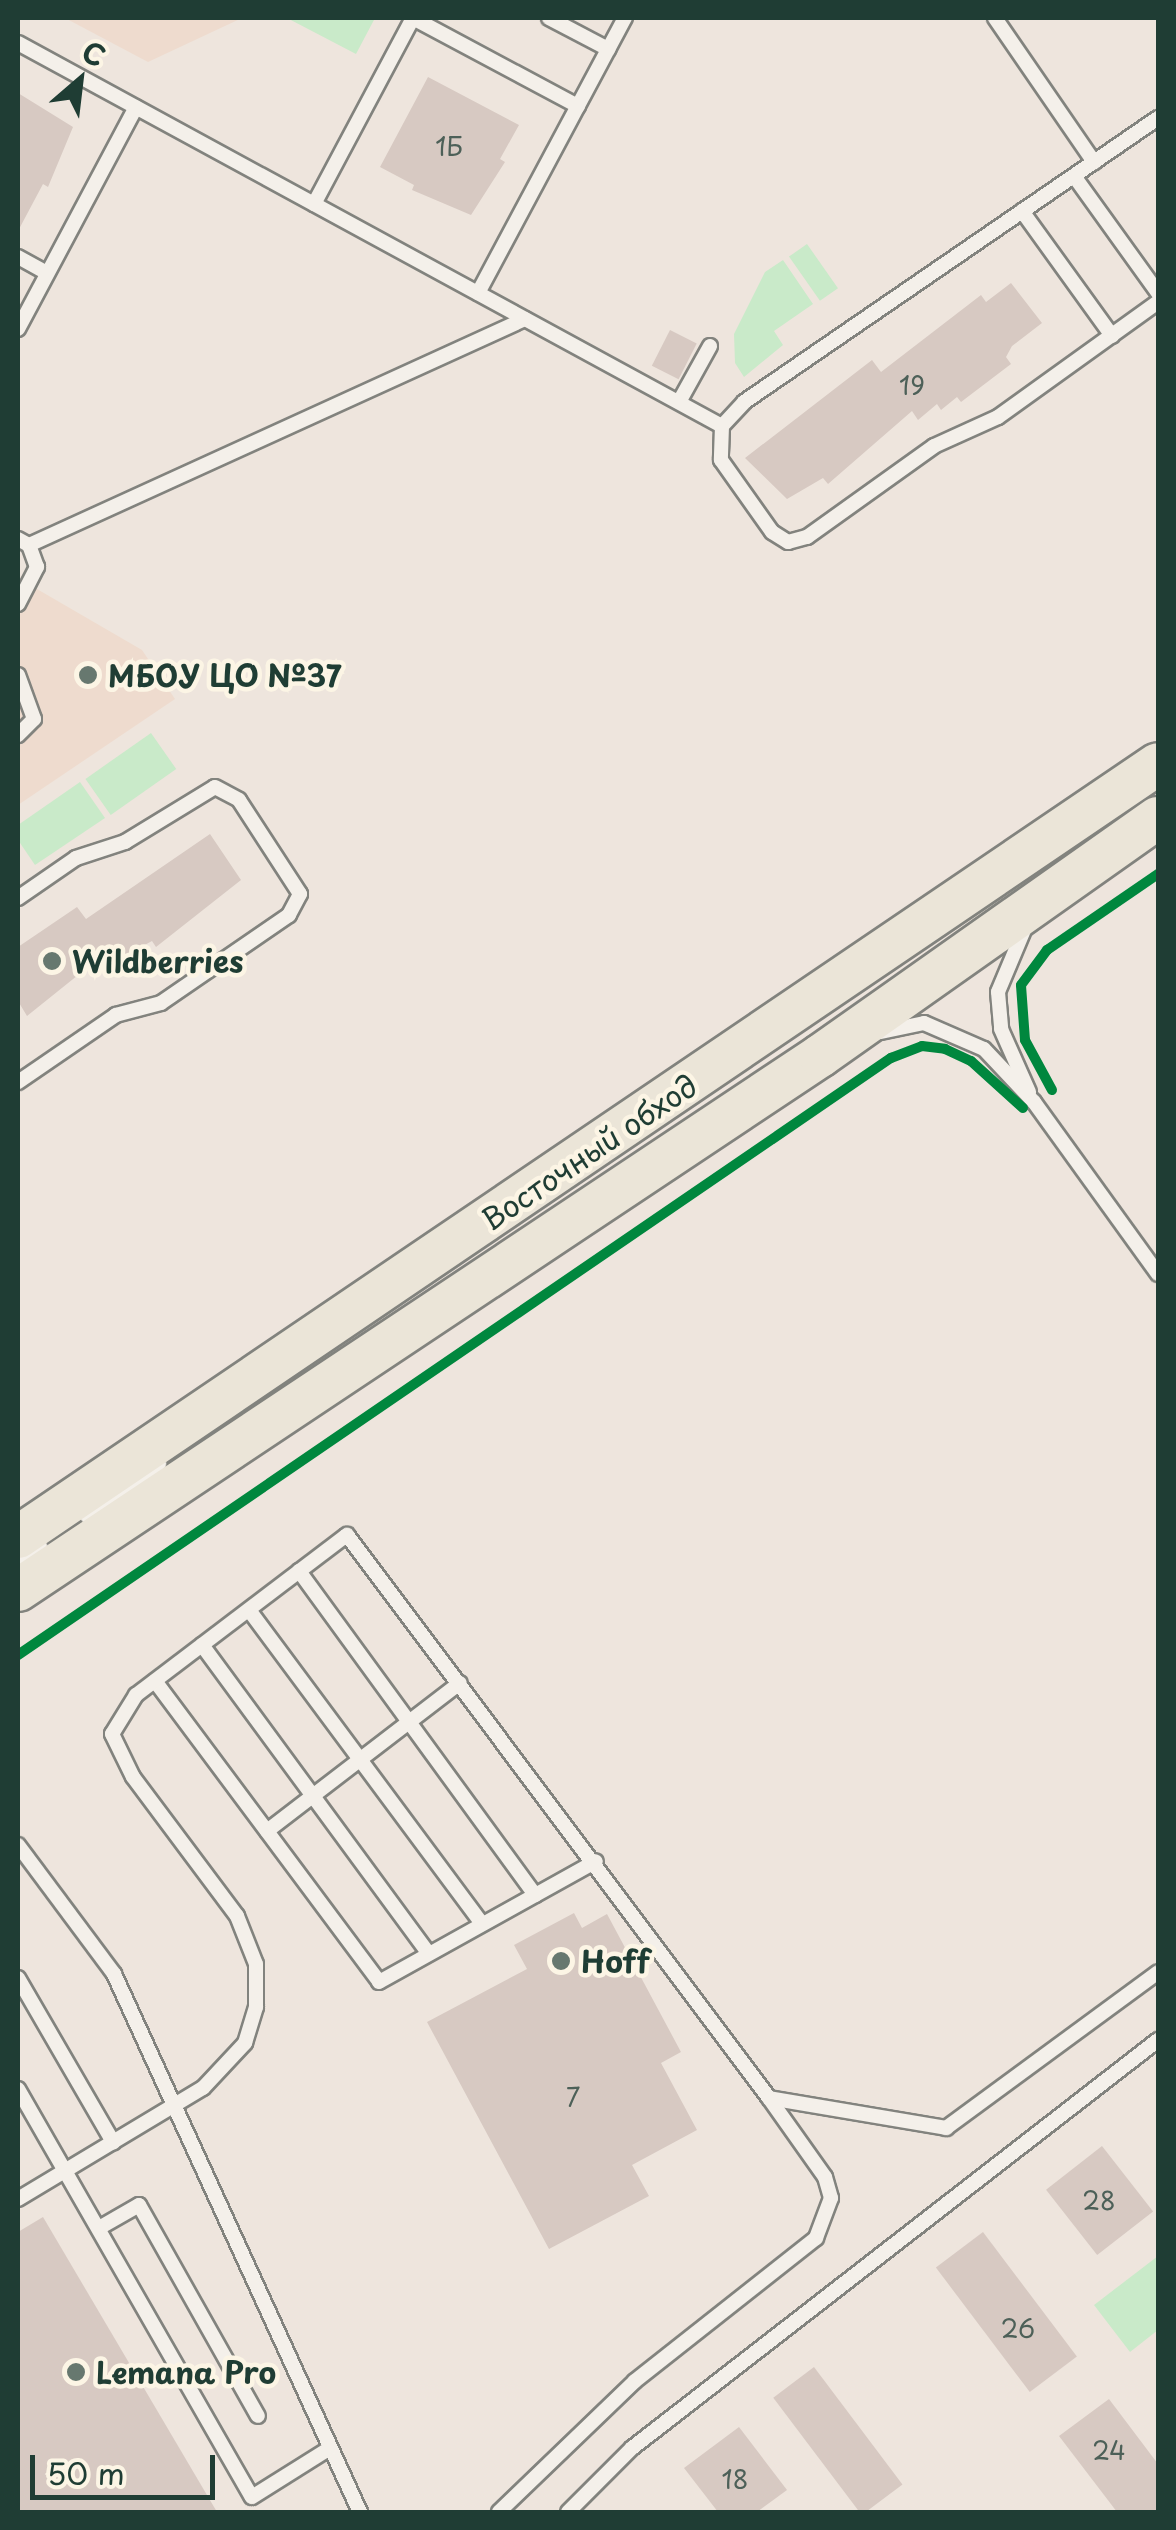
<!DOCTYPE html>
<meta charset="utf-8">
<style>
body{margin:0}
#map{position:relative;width:1176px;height:2530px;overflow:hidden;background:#eee5dd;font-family:"Playpen Sans",sans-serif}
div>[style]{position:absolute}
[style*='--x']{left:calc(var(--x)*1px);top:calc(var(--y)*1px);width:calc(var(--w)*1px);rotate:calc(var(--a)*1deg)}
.built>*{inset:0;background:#eedbce}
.green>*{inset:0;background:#c9eac9;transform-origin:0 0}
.building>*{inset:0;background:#d7c9c2;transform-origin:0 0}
.roads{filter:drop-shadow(2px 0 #82837e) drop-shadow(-2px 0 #82837e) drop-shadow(0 2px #82837e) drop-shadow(0 -2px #82837e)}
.service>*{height:14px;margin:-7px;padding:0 7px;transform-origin:7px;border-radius:7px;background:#f4f0ea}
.primary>*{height:42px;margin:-21px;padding:0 21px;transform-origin:21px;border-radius:21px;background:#ebe5d8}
.cycleway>*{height:10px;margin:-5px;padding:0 5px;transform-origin:5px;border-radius:5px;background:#00873e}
.dots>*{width:28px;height:28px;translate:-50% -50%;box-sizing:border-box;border:5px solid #fcf5e5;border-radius:50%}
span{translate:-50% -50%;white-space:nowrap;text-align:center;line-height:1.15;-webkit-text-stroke:9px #fcf5e5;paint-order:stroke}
.number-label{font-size:25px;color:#4d6058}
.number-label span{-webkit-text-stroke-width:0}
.poi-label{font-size:30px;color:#1f3d34;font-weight:700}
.left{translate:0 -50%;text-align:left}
.street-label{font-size:30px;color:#1f3d34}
.frame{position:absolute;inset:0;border:20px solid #1f3d34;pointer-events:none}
.north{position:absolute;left:30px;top:30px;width:100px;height:100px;-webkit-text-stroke:8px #fcf5e5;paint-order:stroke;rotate:28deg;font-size:28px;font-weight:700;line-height:40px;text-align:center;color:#1f3d34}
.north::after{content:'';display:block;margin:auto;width:35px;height:45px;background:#1f3d34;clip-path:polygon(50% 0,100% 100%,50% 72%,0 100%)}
.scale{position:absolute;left:30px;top:2455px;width:185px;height:45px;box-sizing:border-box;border:5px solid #1f3d34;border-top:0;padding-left:12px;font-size:30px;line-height:35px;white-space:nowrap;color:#1f3d34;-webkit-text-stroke:8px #fcf5e5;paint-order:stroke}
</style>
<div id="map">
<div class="built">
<div style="clip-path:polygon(65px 18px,242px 18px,148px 62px)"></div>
<div style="clip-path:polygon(18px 578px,142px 650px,175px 699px,18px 805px)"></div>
</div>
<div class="green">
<div style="clip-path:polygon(287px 18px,375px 18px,356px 54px)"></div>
<div style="left:807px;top:244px;width:54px;height:22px;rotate:55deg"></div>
<div style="clip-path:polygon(783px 260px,813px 304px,774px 331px,783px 345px,744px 377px,735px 363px,734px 334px,765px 272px)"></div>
<div style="left:151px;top:733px;width:44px;height:80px;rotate:55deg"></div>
<div style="clip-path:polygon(80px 782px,105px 818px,35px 865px,18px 840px,18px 825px)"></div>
<div style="clip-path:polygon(1158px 2256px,1158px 2330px,1130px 2352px,1094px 2305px)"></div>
</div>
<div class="building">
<div style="clip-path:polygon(428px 77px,519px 125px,500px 159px,505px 162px,471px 215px,412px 190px,414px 185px,380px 167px)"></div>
<div style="clip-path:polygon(18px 93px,73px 127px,48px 187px,43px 184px,18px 231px)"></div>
<div style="clip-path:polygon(1011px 283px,1042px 323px,1012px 346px,1006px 357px,1011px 364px,961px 402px,957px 397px,941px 410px,937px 404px,918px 420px,912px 411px,828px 484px,823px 478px,787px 499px,745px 458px,872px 360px,881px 372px,981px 295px,986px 302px)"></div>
<div style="left:670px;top:330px;width:30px;height:40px;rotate:27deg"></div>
<div style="clip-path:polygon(210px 834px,241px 880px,156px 947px,152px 941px,115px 961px,108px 951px,27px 1016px,18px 1001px,18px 947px,77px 907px,86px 919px)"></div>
<div style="clip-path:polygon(574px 1913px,582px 1928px,607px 1914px,681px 2052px,661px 2063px,697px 2130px,632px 2165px,649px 2196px,549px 2249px,427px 2022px,527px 1969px,514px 1945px)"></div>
<div style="left:1102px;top:2146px;width:83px;height:71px;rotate:52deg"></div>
<div style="clip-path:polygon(43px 2217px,217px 2512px,18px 2512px,18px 2232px)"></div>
<div style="left:983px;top:2232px;width:156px;height:59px;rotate:53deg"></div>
<div style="left:814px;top:2367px;width:147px;height:51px;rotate:53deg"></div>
<div style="clip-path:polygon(1109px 2399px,1158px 2464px,1158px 2512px,1117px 2512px,1059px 2436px)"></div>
<div style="clip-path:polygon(739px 2427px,787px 2490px,757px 2512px,718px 2512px,684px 2468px)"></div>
</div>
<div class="roads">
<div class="service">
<div style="--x:549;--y:18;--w:67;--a:27.7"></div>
<div style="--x:995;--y:18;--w:175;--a:55.5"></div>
<div style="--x:18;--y:43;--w:801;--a:28.55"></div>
<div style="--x:722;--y:426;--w:34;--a:92"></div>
<div style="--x:721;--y:460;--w:88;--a:54.7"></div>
<div style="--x:772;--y:532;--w:19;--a:32"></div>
<div style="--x:788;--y:542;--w:20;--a:-15"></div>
<div style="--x:807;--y:537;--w:156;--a:-35.6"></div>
<div style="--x:934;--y:446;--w:70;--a:-24.4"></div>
<div style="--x:998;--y:417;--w:197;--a:-35.7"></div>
<div style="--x:1074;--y:176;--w:144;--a:54.3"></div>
<div style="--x:314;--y:204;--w:211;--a:-62"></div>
<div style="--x:413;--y:18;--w:187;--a:28.1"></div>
<div style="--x:1022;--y:211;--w:154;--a:54.2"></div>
<div style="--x:18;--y:257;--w:33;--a:29"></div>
<div style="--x:478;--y:293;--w:312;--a:-61.9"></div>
<div style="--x:18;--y:329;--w:251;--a:-62"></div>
<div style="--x:679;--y:402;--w:64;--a:-61"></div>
<div style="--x:722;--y:426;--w:33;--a:-47"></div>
<div style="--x:744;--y:402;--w:502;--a:-34.45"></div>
<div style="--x:18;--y:539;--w:13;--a:29"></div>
<div style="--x:29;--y:545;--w:545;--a:-24.5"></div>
<div style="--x:18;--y:604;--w:42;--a:-62.8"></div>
<div style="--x:37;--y:567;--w:23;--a:-110"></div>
<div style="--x:18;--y:675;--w:47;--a:70"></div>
<div style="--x:34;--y:719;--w:23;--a:135"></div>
<div style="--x:18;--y:898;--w:70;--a:-34.6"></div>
<div style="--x:76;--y:858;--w:52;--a:-18.1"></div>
<div style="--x:125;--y:842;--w:105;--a:-31.4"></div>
<div style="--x:215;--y:787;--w:27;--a:28"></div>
<div style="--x:239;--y:800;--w:112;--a:57"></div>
<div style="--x:300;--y:894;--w:24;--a:118"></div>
<div style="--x:289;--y:915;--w:155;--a:145.5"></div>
<div style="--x:161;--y:1003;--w:47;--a:165.1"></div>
<div style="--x:116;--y:1015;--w:119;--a:145.6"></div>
<div style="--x:1024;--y:930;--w:67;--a:112.8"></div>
<div style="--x:998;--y:992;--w:37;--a:85"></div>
<div style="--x:1001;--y:1029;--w:69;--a:66"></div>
<div style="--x:881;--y:1032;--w:44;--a:-11.8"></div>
<div style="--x:924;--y:1023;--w:65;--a:23.4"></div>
<div style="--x:984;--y:1049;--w:73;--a:46.7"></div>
<div style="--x:1034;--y:1102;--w:212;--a:54.2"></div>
<div style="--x:87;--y:1516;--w:89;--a:-35.8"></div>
<div style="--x:18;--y:1562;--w:27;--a:-34"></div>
<div style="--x:299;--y:1571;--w:401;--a:53.9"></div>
<div style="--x:249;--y:1610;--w:391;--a:53.4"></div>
<div style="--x:202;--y:1645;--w:383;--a:53.7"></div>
<div style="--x:155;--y:1681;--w:375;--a:53.3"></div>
<div style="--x:379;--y:1982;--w:248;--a:-29.1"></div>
<div style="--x:267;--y:1831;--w:243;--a:-37.5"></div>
<div style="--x:18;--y:1845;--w:161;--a:53.3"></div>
<div style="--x:114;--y:1974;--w:592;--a:65.43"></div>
<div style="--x:18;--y:1978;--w:190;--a:59.9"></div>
<div style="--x:18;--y:2089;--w:470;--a:60.2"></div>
<div style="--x:252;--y:2497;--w:92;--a:-32.1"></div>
<div style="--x:769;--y:2098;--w:180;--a:9.6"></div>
<div style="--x:946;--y:2128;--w:263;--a:-36.3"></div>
<div style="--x:18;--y:2199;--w:216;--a:-31"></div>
<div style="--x:203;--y:2088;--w:62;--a:-47"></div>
<div style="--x:245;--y:2043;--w:38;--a:-73"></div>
<div style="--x:256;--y:2007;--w:43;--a:-90"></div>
<div style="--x:256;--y:1964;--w:52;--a:-111.6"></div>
<div style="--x:237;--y:1916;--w:174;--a:-126.8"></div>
<div style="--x:133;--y:1777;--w:48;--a:-116"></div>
<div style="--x:112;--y:1734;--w:46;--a:-58.4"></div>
<div style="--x:136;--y:1695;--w:265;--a:-37.2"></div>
<div style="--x:347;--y:1535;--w:704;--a:53.15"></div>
<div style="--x:769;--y:2098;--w:97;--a:54.7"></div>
<div style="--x:825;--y:2177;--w:22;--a:74"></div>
<div style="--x:831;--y:2198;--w:43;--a:110.6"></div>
<div style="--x:816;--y:2238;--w:231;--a:141.7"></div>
<div style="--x:635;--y:2381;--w:189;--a:136.1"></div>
<div style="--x:99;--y:2228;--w:46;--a:-29.9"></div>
<div style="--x:139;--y:2205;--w:242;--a:60.6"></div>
<div style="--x:568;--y:2512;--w:91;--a:-45"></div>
<div style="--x:632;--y:2448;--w:666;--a:-37.8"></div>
</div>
<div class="primary">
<div style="--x:18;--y:1537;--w:1377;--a:-34.14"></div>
<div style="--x:18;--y:1590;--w:964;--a:-33.66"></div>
<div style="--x:820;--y:1056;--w:413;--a:-35.2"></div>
</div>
</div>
<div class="cycleway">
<div style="--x:1052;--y:1090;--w:57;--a:-118.4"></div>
<div style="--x:1025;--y:1040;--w:55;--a:-94.2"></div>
<div style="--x:1021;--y:985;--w:44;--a:-53.4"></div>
<div style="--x:1047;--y:950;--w:135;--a:-34.4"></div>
<div style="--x:18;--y:1655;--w:1058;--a:-34.37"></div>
<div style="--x:891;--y:1058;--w:33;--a:-21"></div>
<div style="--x:922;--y:1046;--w:23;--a:7"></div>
<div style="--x:945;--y:1049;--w:29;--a:25"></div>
<div style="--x:971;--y:1061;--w:70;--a:42.1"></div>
</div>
<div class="dots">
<div style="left:88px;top:675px;background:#67786f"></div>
<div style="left:52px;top:961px;background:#67786f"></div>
<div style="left:561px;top:1961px;background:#67786f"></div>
<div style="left:76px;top:2372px;background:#67786f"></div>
</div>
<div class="number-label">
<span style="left:449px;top:146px">1Б</span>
<span style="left:912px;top:385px">19</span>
<span style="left:573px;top:2097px">7</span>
<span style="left:1099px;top:2200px">28</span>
<span style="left:1018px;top:2328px">26</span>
<span style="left:1109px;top:2450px">24</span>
<span style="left:735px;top:2479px">18</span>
</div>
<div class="poi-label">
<span class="left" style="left:108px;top:675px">МБОУ ЦО №37</span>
<span class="left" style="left:72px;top:961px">Wildberries</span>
<span class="left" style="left:581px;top:1961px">Hoff</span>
<span class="left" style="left:96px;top:2372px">Lemana Pro</span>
</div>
<div class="street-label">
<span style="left:589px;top:1152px;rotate:-34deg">Восточный обход</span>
</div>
<div class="frame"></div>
<div class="north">С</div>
<div class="scale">50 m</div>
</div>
